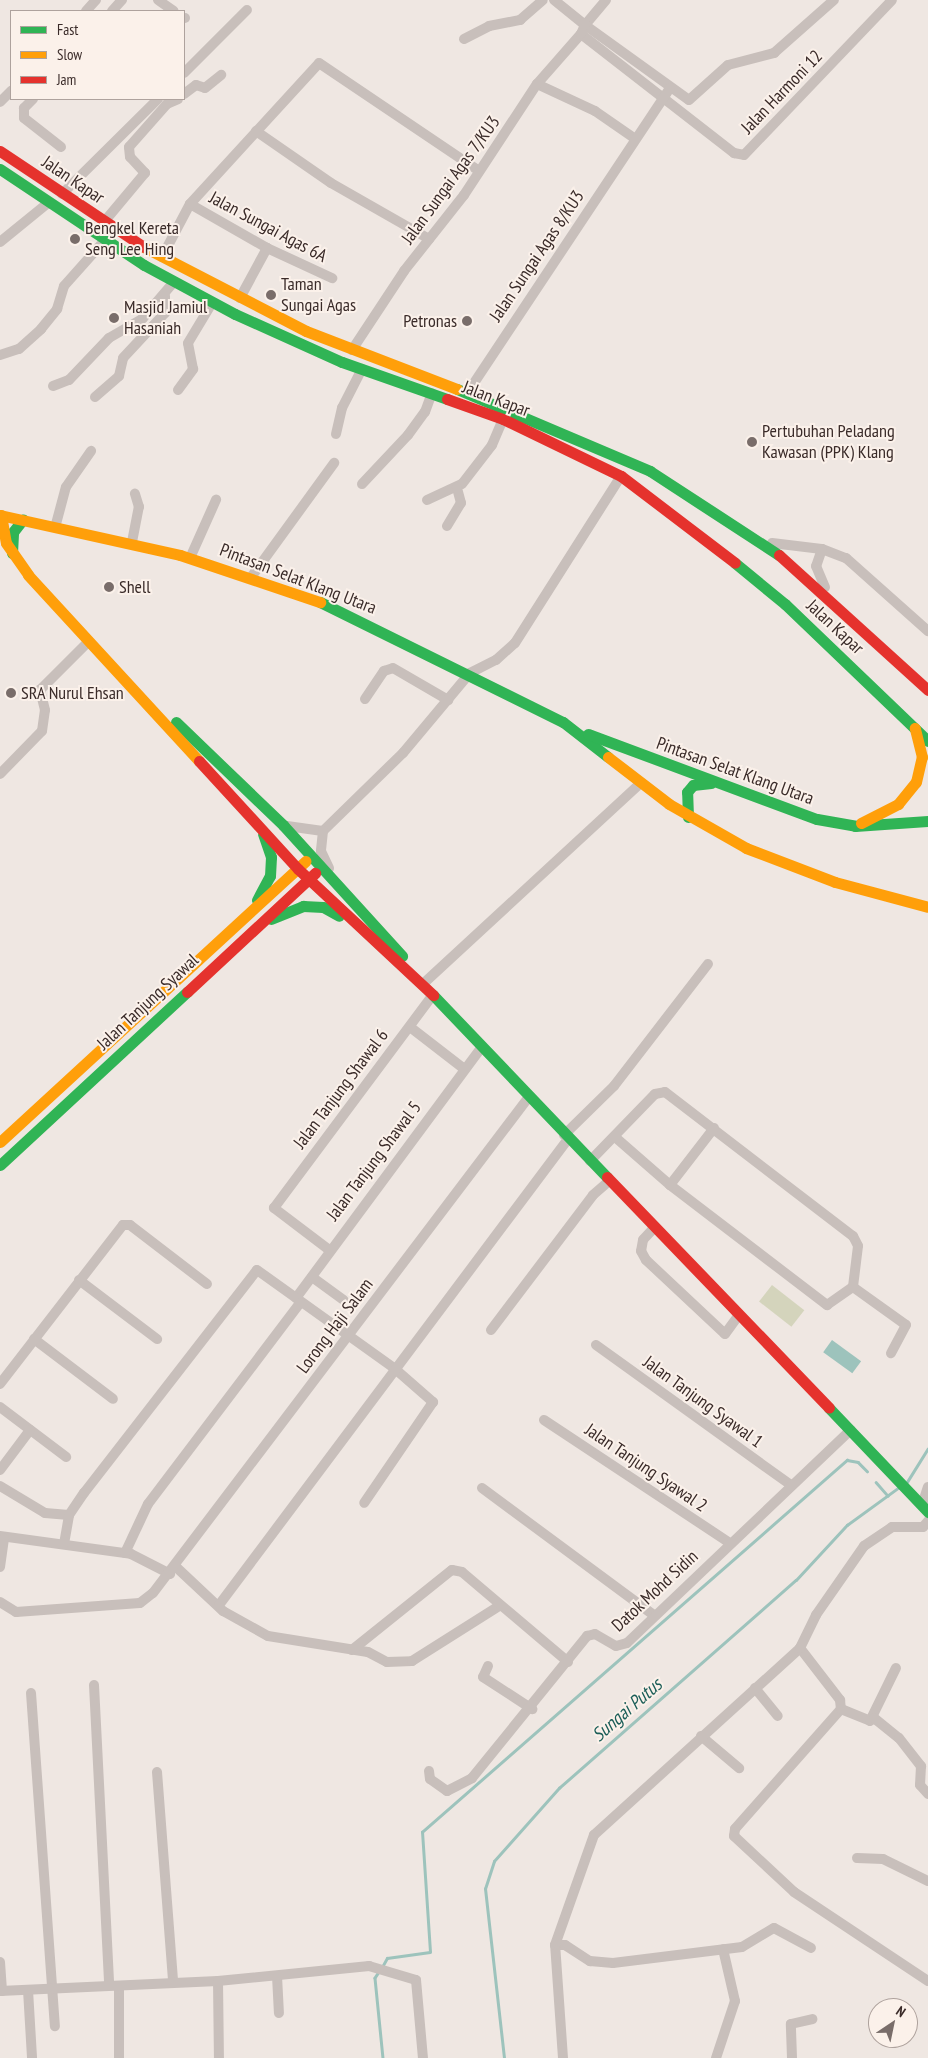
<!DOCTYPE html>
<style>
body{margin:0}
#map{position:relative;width:928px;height:2058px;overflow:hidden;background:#efe7e2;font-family:"PT Sans Narrow",sans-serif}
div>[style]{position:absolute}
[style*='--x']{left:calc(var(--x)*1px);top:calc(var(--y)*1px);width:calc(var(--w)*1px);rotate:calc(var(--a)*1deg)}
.green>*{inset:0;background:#d4d4bc;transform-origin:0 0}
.water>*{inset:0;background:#9dc3bc;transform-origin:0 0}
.stream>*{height:2.5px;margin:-1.25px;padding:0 1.25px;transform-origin:1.25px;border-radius:1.25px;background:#9dc3bc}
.street>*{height:10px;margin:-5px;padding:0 5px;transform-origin:5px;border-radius:5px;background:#c8bfbb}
.fast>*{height:11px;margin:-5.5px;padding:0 5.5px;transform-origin:5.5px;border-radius:5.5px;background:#30b455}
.slow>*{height:11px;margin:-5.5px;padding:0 5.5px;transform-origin:5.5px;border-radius:5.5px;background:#ff9f0a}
.jam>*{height:11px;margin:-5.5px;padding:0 5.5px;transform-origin:5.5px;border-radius:5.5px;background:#e5322d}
.dots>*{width:14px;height:14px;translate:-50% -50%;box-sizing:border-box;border:2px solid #fbf1ea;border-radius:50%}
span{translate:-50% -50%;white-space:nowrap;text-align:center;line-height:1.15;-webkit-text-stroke:4px #fbf1ea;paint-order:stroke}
.street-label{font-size:18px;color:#3a2b29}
.poi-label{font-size:18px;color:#3a2b29}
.left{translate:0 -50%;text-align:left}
.right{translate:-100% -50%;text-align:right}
.water-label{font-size:19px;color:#1b5e58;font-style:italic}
.legend{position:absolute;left:10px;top:10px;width:175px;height:90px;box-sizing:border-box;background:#fbf1ea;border:1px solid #aea29d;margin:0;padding:6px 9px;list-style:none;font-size:15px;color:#3a2b29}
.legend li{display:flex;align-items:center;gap:10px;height:25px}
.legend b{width:25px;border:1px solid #aea29d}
.north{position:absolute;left:868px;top:1998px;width:50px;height:50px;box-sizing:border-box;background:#fbf1ea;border:1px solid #aea29d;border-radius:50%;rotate:34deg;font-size:14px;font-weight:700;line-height:20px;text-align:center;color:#3a2b29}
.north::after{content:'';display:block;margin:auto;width:18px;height:22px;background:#796d6a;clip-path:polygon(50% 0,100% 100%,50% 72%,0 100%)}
</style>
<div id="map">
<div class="green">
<div style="left:772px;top:1285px;width:41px;height:21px;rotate:38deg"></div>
</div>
<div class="water">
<div style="left:832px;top:1340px;width:36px;height:15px;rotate:36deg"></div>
</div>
<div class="stream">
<div style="--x:876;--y:1482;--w:18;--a:49"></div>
<div style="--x:907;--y:1482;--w:39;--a:-58"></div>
<div style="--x:382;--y:1967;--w:10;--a:-61"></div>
<div style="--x:387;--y:1958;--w:43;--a:-7.9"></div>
<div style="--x:430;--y:1952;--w:120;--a:-93.8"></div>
<div style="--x:422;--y:1832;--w:565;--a:-41.2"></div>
<div style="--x:847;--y:1460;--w:11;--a:10"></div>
<div style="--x:858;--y:1462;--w:13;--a:45"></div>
<div style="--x:379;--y:1972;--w:7;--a:124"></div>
<div style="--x:375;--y:1978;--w:80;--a:84.3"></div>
<div style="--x:504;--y:2058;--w:170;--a:-96.4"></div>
<div style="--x:485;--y:1889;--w:29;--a:-72"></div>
<div style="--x:494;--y:1861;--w:98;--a:-48.3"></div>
<div style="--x:559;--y:1788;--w:315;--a:-41.3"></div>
<div style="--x:796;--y:1580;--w:75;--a:-47.2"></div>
<div style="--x:847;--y:1525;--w:63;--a:-36"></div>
</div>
<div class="street">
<div style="--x:158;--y:0;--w:19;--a:35"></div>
<div style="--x:606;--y:0;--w:33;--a:130"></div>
<div style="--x:585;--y:25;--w:128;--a:35.8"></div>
<div style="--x:689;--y:100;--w:52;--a:-41.9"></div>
<div style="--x:728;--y:65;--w:48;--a:-14.6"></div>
<div style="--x:774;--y:53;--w:80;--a:-41.5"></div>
<div style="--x:86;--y:11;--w:15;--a:-48"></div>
<div style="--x:112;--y:11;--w:15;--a:-48"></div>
<div style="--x:184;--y:18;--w:1;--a:0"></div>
<div style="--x:581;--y:34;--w:194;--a:37.9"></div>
<div style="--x:734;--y:153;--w:10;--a:11"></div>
<div style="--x:744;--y:155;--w:214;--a:-46.3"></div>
<div style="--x:464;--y:39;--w:28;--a:-27"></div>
<div style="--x:489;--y:26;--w:32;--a:-11"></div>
<div style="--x:520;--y:20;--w:30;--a:-41"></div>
<div style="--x:184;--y:73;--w:89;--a:-45"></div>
<div style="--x:537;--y:84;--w:64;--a:25"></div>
<div style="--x:595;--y:111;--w:47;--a:34.7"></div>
<div style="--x:184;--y:94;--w:15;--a:-37"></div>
<div style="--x:196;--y:85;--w:9;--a:18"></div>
<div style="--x:205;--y:88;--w:21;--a:-39"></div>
<div style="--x:33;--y:99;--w:13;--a:135"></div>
<div style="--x:24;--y:108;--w:10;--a:90"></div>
<div style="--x:24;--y:118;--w:47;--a:38.1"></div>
<div style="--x:0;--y:102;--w:16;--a:-45"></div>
<div style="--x:256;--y:131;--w:91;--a:34.7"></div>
<div style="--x:331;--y:183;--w:113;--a:29.7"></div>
<div style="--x:62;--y:194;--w:135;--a:-44.7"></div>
<div style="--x:190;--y:204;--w:89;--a:29.7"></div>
<div style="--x:267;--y:248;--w:72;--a:24.8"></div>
<div style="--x:104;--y:222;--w:64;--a:-50.1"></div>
<div style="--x:145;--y:173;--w:22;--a:-133"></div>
<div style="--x:130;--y:157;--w:10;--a:-96"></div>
<div style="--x:129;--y:147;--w:57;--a:-48.5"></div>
<div style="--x:167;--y:104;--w:12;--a:-24"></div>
<div style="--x:0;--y:242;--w:62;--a:-39.1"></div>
<div style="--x:162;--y:257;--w:60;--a:-62.2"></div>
<div style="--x:190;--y:204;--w:191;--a:-47.5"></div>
<div style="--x:319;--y:63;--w:193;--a:34"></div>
<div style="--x:240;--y:298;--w:57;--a:-61.6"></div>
<div style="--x:352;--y:350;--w:95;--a:-56.6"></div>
<div style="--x:404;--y:271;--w:97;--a:-51.7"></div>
<div style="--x:464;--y:195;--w:133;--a:-56.7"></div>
<div style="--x:537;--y:84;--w:67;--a:-48.7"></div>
<div style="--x:581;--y:34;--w:10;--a:-66"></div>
<div style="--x:585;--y:25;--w:40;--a:-141"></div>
<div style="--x:0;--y:355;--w:20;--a:-18"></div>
<div style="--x:19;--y:349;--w:30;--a:-42"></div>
<div style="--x:41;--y:329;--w:26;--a:-51"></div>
<div style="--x:57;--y:309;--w:24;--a:-73"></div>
<div style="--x:64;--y:286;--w:62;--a:-48.3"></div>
<div style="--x:53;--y:386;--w:17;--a:-21"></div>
<div style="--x:69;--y:380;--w:58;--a:-46.4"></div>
<div style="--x:109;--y:338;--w:39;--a:-30"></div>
<div style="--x:143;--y:318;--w:46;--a:-49.4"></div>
<div style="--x:178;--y:390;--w:26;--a:-54"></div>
<div style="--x:193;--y:369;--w:26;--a:-101"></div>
<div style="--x:188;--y:343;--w:47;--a:-59"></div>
<div style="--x:468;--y:392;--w:365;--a:-56.4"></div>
<div style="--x:95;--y:397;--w:32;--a:-41"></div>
<div style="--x:119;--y:376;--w:18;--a:-77"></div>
<div style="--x:123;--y:358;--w:62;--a:-47"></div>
<div style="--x:165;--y:313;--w:17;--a:-90"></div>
<div style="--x:336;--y:434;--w:27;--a:-77"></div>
<div style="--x:342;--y:408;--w:44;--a:-62.9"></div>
<div style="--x:362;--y:484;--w:67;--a:-46.8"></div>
<div style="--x:408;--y:435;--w:29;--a:-54"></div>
<div style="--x:425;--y:412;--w:20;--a:-70"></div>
<div style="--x:427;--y:500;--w:38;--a:-25"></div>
<div style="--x:462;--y:484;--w:49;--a:-52.4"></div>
<div style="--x:492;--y:445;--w:28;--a:-67"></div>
<div style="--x:56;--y:524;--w:38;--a:-75"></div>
<div style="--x:66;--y:487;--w:44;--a:-55.2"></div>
<div style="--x:447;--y:526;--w:27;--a:-59"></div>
<div style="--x:461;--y:503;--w:16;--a:-105"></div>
<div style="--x:132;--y:542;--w:36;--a:-79"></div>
<div style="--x:139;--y:507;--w:14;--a:-107"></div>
<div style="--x:772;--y:543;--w:50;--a:6.8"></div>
<div style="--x:822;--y:549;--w:26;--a:21"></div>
<div style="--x:846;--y:558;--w:110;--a:41.7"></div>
<div style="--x:822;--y:549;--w:18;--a:109"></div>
<div style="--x:816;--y:566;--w:23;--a:67"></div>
<div style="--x:190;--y:558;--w:64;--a:-65.9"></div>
<div style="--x:252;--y:576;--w:140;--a:-54"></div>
<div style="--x:365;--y:699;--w:34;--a:-56"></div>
<div style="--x:384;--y:671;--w:9;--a:-18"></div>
<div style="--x:393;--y:668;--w:64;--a:30.2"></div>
<div style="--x:0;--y:774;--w:60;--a:-45.7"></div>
<div style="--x:42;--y:731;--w:21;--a:-82"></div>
<div style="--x:45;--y:710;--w:21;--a:-104"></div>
<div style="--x:40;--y:690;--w:69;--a:-45"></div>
<div style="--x:287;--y:826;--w:36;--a:8"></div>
<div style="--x:323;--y:831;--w:112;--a:-44.3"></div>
<div style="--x:403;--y:753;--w:104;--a:-50.1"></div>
<div style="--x:470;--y:673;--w:29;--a:-27"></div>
<div style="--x:496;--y:660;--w:25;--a:-42"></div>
<div style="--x:515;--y:643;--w:198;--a:-57.6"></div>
<div style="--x:323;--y:831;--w:20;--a:96"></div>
<div style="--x:321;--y:851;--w:19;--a:65"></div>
<div style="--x:424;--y:983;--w:294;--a:-42.7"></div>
<div style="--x:410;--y:1027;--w:67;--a:37.7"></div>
<div style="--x:564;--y:1135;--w:70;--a:-44.4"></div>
<div style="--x:614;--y:1086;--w:154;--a:-52.4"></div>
<div style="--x:615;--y:1137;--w:73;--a:41.1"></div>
<div style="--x:670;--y:1185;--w:198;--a:37.4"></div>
<div style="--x:827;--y:1305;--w:32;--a:-35"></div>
<div style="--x:853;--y:1287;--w:65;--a:35.6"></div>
<div style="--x:906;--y:1325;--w:32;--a:118"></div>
<div style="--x:590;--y:1161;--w:93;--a:-45.9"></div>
<div style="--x:655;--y:1094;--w:10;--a:-11"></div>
<div style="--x:665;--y:1092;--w:237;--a:37.5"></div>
<div style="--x:853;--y:1236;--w:11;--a:63"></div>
<div style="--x:858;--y:1246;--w:41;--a:97"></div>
<div style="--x:670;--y:1185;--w:72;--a:-52.3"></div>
<div style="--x:654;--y:1228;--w:16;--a:133"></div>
<div style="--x:643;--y:1240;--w:11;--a:100"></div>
<div style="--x:641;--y:1251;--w:10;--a:61"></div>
<div style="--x:646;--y:1260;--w:108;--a:43.1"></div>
<div style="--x:725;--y:1334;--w:24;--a:-54"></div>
<div style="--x:328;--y:1249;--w:68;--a:-142.8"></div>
<div style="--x:274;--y:1208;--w:266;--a:-53.3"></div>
<div style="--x:312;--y:1277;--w:39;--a:36"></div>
<div style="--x:79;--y:1280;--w:98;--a:37.1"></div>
<div style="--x:296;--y:1298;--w:312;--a:-53.5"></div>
<div style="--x:491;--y:1330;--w:169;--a:-52.9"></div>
<div style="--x:593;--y:1195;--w:21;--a:-41"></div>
<div style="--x:34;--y:1339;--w:99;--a:37.2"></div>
<div style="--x:596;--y:1345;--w:240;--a:35.7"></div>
<div style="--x:0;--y:1384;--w:201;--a:-52.3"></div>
<div style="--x:123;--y:1225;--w:7;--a:0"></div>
<div style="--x:130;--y:1225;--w:97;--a:37.5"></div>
<div style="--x:0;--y:1407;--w:83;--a:37.1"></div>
<div style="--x:544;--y:1420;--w:223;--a:33.5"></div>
<div style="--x:0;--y:1470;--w:50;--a:-53.1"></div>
<div style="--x:0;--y:1486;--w:52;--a:31"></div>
<div style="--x:45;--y:1513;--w:24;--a:5"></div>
<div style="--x:482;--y:1488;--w:215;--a:36.5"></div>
<div style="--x:922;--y:1505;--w:19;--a:-72"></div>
<div style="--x:0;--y:1536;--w:132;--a:7.8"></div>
<div style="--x:131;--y:1554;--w:44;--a:27.1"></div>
<div style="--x:64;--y:1544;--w:29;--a:-80"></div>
<div style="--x:69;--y:1515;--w:27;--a:-56"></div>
<div style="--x:84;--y:1493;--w:282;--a:-52.2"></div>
<div style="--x:257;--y:1270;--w:168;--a:35.6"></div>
<div style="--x:394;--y:1368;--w:52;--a:41.1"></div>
<div style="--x:433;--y:1402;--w:122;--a:124.3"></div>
<div style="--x:125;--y:1553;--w:54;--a:-64.9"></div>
<div style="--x:148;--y:1504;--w:252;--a:-52.9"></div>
<div style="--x:175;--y:1566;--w:66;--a:43.2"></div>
<div style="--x:223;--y:1611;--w:51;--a:29.1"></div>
<div style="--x:268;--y:1636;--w:101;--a:9.1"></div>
<div style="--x:368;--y:1652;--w:21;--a:28"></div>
<div style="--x:387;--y:1662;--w:25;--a:-2"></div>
<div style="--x:412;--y:1661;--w:103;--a:-32.3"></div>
<div style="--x:0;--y:1567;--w:29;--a:-82"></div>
<div style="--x:0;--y:1602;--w:19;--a:32"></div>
<div style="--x:16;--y:1612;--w:124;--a:-4.2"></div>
<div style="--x:140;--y:1603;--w:16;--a:-38"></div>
<div style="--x:153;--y:1593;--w:621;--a:-52.85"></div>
<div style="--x:219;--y:1605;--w:582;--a:-53.17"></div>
<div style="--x:800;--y:1648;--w:66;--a:52.4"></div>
<div style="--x:840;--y:1700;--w:9;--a:84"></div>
<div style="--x:841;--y:1709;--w:160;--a:131.5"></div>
<div style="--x:735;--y:1829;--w:7;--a:98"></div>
<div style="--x:734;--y:1836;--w:82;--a:43"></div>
<div style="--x:794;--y:1892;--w:161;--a:33.6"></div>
<div style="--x:352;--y:1650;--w:128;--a:-38.7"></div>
<div style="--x:452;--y:1570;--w:10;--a:11"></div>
<div style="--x:462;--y:1572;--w:139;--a:40.3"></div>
<div style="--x:488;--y:1666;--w:12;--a:114"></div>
<div style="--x:483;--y:1677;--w:59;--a:33.1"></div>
<div style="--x:94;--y:1685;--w:298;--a:87.1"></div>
<div style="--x:755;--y:1688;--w:36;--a:51"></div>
<div style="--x:31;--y:1693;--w:334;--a:85.9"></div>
<div style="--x:841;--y:1709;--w:31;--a:22"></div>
<div style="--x:870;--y:1721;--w:59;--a:-63.9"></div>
<div style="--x:874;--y:1718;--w:32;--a:39"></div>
<div style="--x:899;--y:1738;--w:36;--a:52"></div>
<div style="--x:921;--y:1766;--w:19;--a:93"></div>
<div style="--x:920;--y:1785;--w:12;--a:48"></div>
<div style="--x:701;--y:1736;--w:50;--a:40.1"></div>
<div style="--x:429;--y:1771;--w:8;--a:83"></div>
<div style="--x:430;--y:1779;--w:21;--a:35"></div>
<div style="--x:447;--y:1791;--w:28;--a:-27"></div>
<div style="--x:472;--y:1778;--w:183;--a:-51"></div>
<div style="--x:587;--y:1636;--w:8;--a:-14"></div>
<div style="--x:595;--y:1634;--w:24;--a:30"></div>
<div style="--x:616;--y:1646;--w:11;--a:-15"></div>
<div style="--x:627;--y:1643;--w:309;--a:-43.6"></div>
<div style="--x:157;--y:1772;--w:211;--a:85.6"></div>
<div style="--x:857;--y:1858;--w:26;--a:2"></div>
<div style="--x:883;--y:1859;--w:50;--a:26.1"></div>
<div style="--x:555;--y:1945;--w:10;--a:0"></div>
<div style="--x:565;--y:1945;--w:30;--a:33"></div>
<div style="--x:590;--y:1961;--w:23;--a:5"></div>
<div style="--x:613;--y:1963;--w:130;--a:-7.1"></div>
<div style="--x:742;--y:1947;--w:37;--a:-31"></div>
<div style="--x:774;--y:1928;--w:42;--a:28.4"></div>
<div style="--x:0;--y:1962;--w:29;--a:86"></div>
<div style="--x:277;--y:1976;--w:37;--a:87"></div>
<div style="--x:218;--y:1981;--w:77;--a:89.3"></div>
<div style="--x:119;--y:1986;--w:72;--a:90"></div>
<div style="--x:28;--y:1990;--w:68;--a:86.6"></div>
<div style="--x:0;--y:1991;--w:218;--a:-2.6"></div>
<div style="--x:218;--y:1981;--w:152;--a:-5.7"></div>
<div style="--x:369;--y:1966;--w:49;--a:16.6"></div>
<div style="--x:416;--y:1980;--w:78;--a:84.9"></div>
<div style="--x:563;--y:2058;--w:113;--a:-94"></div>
<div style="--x:555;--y:1945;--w:117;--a:-70.5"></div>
<div style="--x:594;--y:1835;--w:278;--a:-42.2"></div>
<div style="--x:800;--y:1648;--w:37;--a:-64"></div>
<div style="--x:816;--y:1615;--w:84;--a:-55.2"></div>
<div style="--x:864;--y:1546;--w:34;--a:-34"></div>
<div style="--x:892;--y:1527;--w:31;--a:0"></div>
<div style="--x:923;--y:1527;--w:8;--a:-50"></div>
<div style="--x:716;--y:2058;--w:60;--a:-71.6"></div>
<div style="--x:735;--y:2001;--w:53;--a:-103"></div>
<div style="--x:792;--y:2058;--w:34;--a:-92"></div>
<div style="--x:791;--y:2024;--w:22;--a:-13"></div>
</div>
<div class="fast">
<div style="--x:0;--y:169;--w:173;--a:33.7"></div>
<div style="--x:144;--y:265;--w:103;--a:28.3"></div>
<div style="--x:235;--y:314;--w:117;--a:24.2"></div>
<div style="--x:342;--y:362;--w:111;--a:19.4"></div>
<div style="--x:457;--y:389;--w:210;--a:23"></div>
<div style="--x:650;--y:471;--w:154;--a:33.1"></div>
<div style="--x:12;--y:553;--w:21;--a:-87"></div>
<div style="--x:13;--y:532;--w:16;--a:-52"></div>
<div style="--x:735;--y:563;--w:65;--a:39.4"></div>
<div style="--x:785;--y:604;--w:198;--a:43.8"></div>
<div style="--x:320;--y:602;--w:271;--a:26.3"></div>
<div style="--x:563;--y:722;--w:57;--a:37.9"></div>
<div style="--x:176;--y:722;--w:149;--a:43.9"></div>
<div style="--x:283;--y:825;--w:177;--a:47.7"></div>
<div style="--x:588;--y:734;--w:244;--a:20.4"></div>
<div style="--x:817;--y:819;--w:39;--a:10"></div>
<div style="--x:855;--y:826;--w:73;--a:-3.9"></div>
<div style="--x:688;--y:817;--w:25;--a:-92"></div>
<div style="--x:687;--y:792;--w:9;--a:-49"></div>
<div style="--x:693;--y:785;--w:18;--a:-6"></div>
<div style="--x:257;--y:900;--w:27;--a:-62"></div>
<div style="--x:270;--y:876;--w:19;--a:-87"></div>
<div style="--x:271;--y:857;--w:24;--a:-109"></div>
<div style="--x:271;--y:919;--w:35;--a:-22"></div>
<div style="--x:303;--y:906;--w:20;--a:3"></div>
<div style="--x:323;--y:907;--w:18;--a:29"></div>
<div style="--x:433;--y:995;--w:252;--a:46.3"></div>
<div style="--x:0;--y:1165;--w:255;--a:-42.8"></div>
<div style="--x:829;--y:1408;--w:144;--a:46.4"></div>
</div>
<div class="slow">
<div style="--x:144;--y:247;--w:182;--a:27.4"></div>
<div style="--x:306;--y:331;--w:162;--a:21"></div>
<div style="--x:0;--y:515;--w:184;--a:12.5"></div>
<div style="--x:180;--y:555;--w:148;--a:18.6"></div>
<div style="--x:1;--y:515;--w:28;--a:80"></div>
<div style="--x:6;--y:543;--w:39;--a:55"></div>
<div style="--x:28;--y:575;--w:253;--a:47.4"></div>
<div style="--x:608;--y:757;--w:77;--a:37.6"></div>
<div style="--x:669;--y:804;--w:89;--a:29.7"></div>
<div style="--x:746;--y:848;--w:95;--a:20.9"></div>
<div style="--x:835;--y:882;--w:96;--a:15"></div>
<div style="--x:861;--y:823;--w:42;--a:-27.2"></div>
<div style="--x:898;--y:804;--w:28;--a:-51"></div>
<div style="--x:916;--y:782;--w:26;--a:-77"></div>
<div style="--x:922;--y:757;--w:30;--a:-104"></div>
<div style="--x:0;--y:1142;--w:415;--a:-42.6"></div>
</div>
<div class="jam">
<div style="--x:0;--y:151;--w:173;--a:33.7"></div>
<div style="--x:447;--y:399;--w:59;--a:19.7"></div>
<div style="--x:503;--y:419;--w:131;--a:25.8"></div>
<div style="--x:621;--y:476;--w:143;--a:37.3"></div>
<div style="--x:779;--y:555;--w:201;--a:42.2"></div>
<div style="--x:199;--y:761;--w:147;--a:47.5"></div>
<div style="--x:298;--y:869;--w:185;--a:43"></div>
<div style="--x:187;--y:992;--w:175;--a:-42.9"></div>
<div style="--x:607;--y:1177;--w:320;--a:46.1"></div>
</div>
<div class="dots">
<div style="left:75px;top:239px;background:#796d6a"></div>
<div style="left:271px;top:295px;background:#796d6a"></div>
<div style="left:114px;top:318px;background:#796d6a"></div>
<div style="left:467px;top:321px;background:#796d6a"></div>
<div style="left:752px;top:442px;background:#796d6a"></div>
<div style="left:109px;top:587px;background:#796d6a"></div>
<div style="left:11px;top:693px;background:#796d6a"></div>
</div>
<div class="street-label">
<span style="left:782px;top:92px;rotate:-46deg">Jalan Harmoni 12</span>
<span style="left:73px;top:180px;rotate:34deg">Jalan Kapar</span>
<span style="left:451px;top:180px;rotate:-54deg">Jalan Sungai Agas 7/KU3</span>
<span style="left:268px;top:227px;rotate:28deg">Jalan Sungai Agas 6A</span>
<span style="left:537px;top:256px;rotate:-56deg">Jalan Sungai Agas 8/KU3</span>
<span style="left:496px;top:399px;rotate:21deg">Jalan Kapar</span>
<span style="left:298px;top:579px;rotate:21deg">Pintasan Selat Klang Utara</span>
<span style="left:835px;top:627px;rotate:43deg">Jalan Kapar</span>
<span style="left:735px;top:771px;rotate:20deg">Pintasan Selat Klang Utara</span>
<span style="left:148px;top:1002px;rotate:-43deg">Jalan Tanjung Syawal</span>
<span style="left:341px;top:1089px;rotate:-53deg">Jalan Tanjung Shawal 6</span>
<span style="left:374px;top:1161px;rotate:-53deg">Jalan Tanjung Shawal 5</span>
<span style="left:335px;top:1326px;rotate:-53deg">Lorong Haji Salam</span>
<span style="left:703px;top:1402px;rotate:36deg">Jalan Tanjung Syawal 1</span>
<span style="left:646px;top:1468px;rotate:34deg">Jalan Tanjung Syawal 2</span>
<span style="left:655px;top:1591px;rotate:-43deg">Datok Mohd Sidin</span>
</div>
<div class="poi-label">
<span class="left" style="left:85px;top:239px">Bengkel Kereta<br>Seng Lee Hing</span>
<span class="left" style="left:281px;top:295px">Taman<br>Sungai Agas</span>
<span class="left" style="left:124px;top:318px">Masjid Jamiul<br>Hasaniah</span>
<span class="right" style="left:457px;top:321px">Petronas</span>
<span class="left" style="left:762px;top:442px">Pertubuhan Peladang<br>Kawasan (PPK) Klang</span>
<span class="left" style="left:119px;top:587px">Shell</span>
<span class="left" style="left:21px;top:693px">SRA Nurul Ehsan</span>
</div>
<div class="water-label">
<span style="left:627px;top:1710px;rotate:-41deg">Sungai Putus</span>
</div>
<ul class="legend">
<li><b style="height:6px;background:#30b455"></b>Fast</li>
<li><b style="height:6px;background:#ff9f0a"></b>Slow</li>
<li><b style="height:6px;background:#e5322d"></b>Jam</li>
</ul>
<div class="north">N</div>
</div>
